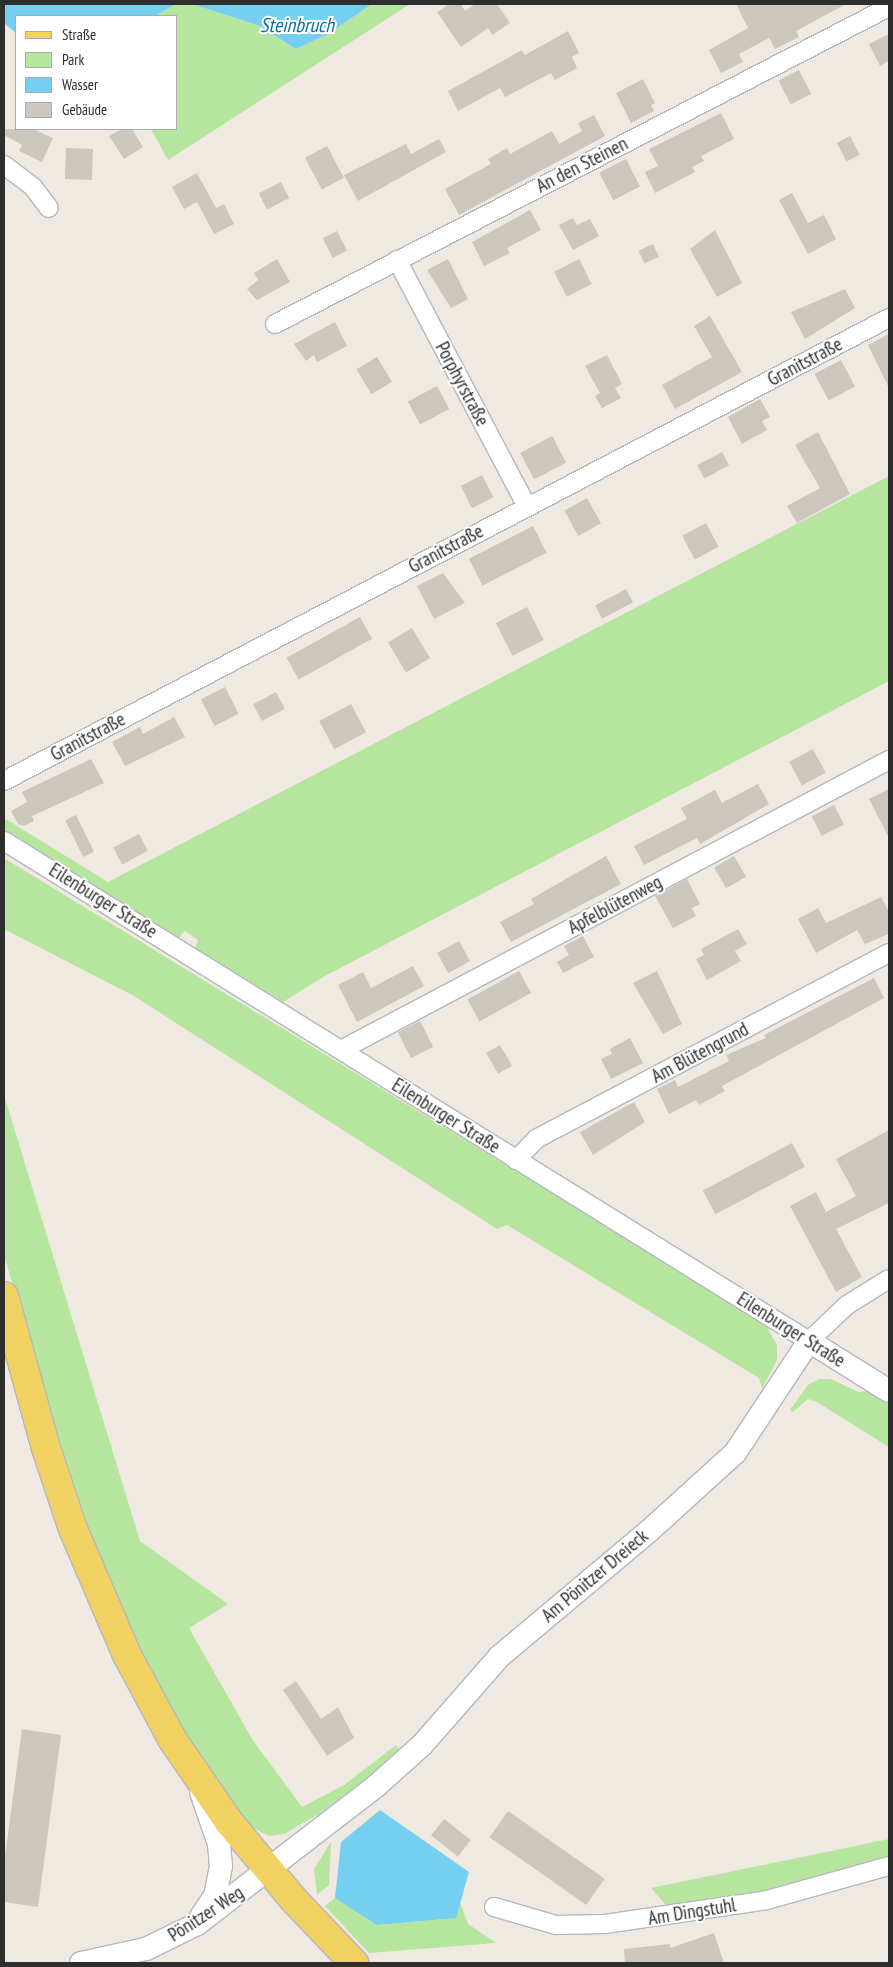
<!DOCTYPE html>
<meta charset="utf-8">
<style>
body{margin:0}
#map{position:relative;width:893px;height:1967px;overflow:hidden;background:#efe9e1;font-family:"PT Sans Narrow",sans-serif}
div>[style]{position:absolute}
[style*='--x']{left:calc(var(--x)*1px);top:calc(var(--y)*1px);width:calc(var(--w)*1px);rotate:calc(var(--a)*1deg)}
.green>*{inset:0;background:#b6e59e}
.water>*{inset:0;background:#75cff0}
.building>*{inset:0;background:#cbc7bf;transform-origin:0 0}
.roads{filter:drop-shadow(1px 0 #b4b7c1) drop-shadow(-1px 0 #b4b7c1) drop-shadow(0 1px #b4b7c1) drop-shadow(0 -1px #b4b7c1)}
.minor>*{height:18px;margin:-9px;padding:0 9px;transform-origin:9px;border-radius:9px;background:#fff}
.tertiary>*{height:22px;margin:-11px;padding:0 11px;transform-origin:11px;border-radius:11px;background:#fff}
.primary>*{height:28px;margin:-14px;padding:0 14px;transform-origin:14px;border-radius:14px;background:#f2d163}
span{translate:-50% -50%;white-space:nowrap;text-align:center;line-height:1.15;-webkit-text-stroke:4px #fff;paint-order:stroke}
.street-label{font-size:19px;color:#2e2e2e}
.water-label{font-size:20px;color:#0d6fa3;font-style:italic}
.frame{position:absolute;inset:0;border:5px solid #2e2e2e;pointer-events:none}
.legend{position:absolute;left:15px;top:15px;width:162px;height:115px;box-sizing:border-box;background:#fff;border:1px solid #ababab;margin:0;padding:6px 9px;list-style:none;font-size:15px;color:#2e2e2e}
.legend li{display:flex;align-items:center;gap:10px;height:25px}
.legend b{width:25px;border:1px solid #ababab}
</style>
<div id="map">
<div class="green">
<div style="clip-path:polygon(176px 4px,192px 4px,260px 26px,296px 49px,328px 34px,372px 4px,410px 4px,168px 160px,151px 129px,176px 129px,176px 16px,155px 16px)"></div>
<div style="clip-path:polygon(889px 476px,889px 681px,323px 977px,283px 1002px,195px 948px,198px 940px,185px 931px,179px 938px,4px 833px,4px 818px,108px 882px)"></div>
<div style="clip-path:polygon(4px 858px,756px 1318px,768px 1329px,777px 1345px,777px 1360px,762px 1389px,759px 1378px,507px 1225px,497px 1229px,134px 996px,4px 929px)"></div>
<div style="clip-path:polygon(4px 1095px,140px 1541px,228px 1604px,189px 1628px,252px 1739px,302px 1807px,344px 1785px,396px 1745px,401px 1752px,319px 1814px,284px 1834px,269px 1836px,253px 1828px,237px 1812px,189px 1740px,128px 1629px,85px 1530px,4px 1255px)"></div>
<div style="clip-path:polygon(819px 1379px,831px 1379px,858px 1392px,870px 1391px,889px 1403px,889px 1447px,817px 1402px,808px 1399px,793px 1412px,790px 1410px,808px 1385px)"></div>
<div style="clip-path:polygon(889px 1839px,889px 1858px,757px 1894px,670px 1910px,651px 1888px)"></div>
<div style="clip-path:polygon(331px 1842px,329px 1885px,317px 1895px,314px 1869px)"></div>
<div style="clip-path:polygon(335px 1898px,378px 1925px,456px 1918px,460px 1902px,468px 1924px,496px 1943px,369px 1953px,325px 1906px)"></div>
</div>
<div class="water">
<div style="clip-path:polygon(4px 4px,176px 4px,155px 16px,16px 16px,16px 33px,4px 23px)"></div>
<div style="clip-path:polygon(192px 4px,372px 4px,328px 34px,296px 49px,260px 26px)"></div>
<div style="clip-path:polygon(380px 1810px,469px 1872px,456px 1918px,377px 1925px,335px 1898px,341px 1842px)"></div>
</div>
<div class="building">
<div style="clip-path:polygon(449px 4px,461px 4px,465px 11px,475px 4px,497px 4px,510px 23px,492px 35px,488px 28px,461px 47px,437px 12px)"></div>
<div style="clip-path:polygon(736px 4px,846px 4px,796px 31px,799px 37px,775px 49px,769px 38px,739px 54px,743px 62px,721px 73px,709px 50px,748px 28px)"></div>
<div style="clip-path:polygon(568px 31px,579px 53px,572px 57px,577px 68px,555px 80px,551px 73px,505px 97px,500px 88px,458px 111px,448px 91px,522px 50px,525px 55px)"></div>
<div style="clip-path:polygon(889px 34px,889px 61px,880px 66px,869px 44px)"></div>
<div style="left:799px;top:70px;width:27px;height:23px;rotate:63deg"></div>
<div style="clip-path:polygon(643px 79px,655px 103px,651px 105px,654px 111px,631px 123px,616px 93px)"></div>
<div style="clip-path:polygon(721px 113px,734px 139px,701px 156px,704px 161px,692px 167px,695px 172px,655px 193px,645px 172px,658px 166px,649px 149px)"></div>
<div style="clip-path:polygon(594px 115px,605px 136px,459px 215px,445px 189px,491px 164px,488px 159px,507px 148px,510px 154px,552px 131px,559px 144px,582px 131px,578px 123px)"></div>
<div style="clip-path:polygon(4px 129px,33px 129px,53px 138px,42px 162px,19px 151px,22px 145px,4px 135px)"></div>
<div style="clip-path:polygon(122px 129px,132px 129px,143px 147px,124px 159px,109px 136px)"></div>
<div style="left:850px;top:136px;width:21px;height:15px;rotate:62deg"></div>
<div style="clip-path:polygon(439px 139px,446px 152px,358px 201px,344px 175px,406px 144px,411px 154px)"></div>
<div style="left:327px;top:146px;width:36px;height:25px;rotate:62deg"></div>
<div style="left:66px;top:148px;width:27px;height:31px;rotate:2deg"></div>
<div style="left:626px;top:159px;width:31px;height:30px;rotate:63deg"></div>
<div style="clip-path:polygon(197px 173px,216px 208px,224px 204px,234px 224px,214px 234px,197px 202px,184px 209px,172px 187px)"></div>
<div style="left:281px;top:182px;width:18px;height:25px;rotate:63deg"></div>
<div style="clip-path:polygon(792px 193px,808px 223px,824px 215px,836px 239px,808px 254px,779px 200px)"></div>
<div style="clip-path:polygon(530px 210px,541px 230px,507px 248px,510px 253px,484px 266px,472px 242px)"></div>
<div style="clip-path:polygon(573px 218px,577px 225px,590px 219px,599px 236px,573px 250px,559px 225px)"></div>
<div style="clip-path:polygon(715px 230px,742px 283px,717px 297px,690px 249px)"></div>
<div style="left:337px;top:231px;width:22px;height:16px;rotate:63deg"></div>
<div style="left:653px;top:244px;width:14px;height:16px;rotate:65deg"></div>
<div style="clip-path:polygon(277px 259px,290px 282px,257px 300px,247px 289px,258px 280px,254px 273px)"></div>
<div style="clip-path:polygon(448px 259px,468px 299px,451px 308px,427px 270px)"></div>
<div style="left:579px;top:259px;width:28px;height:28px;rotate:63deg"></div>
<div style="clip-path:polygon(845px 289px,855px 308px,805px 339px,791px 312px)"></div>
<div style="clip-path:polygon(710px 316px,742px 372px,675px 409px,662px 385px,712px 357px,694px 326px)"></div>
<div style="clip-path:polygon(335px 322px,347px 346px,317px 362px,314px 355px,306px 361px,294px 344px)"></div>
<div style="clip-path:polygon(889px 334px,889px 388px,868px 345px)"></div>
<div style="clip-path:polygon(607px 355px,622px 384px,615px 388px,621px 398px,602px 408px,595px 396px,600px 393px,585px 366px)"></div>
<div style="left:377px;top:357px;width:29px;height:24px;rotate:59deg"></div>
<div style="left:841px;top:360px;width:30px;height:30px;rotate:62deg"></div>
<div style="left:437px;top:386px;width:26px;height:33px;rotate:62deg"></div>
<div style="clip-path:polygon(760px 399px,770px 417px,762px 421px,767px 430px,742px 444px,728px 417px)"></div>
<div style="clip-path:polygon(818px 432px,850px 494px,797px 523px,787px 506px,820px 488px,795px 445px)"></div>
<div style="left:552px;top:436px;width:30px;height:36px;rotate:62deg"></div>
<div style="left:722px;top:452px;width:15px;height:28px;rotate:62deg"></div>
<div style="left:482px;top:475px;width:25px;height:24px;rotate:63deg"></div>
<div style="left:587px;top:498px;width:29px;height:26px;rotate:61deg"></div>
<div style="left:706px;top:523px;width:27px;height:27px;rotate:62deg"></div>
<div style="left:533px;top:526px;width:30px;height:72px;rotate:63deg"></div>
<div style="clip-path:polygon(443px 573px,465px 603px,434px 619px,417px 586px)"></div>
<div style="left:626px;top:589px;width:15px;height:35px;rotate:62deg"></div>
<div style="left:527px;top:607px;width:37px;height:35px;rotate:63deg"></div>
<div style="left:360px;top:617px;width:25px;height:84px;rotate:61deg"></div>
<div style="left:412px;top:628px;width:35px;height:28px;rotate:59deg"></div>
<div style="left:225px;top:687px;width:30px;height:27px;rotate:63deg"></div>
<div style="left:276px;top:692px;width:19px;height:26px;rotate:62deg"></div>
<div style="left:351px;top:704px;width:32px;height:36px;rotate:62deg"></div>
<div style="clip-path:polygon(174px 717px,185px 737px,125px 766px,112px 742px,140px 727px,143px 734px)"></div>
<div style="left:813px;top:749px;width:27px;height:27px;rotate:62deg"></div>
<div style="clip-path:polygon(91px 759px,104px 783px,32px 816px,34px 821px,24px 826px,18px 824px,11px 811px,27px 802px,22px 792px)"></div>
<div style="clip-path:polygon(758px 784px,769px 804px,700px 844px,697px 838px,644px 865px,634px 846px,687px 819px,681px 808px,715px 790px,722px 803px)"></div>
<div style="clip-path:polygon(889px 789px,889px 838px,869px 799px)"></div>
<div style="left:834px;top:805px;width:22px;height:25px;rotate:63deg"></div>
<div style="left:76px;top:815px;width:41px;height:12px;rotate:64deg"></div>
<div style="left:139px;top:834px;width:19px;height:29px;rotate:62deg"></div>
<div style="clip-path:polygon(606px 856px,621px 884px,511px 942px,500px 922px,534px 904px,531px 899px)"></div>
<div style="left:734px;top:856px;width:24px;height:23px;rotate:60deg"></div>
<div style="clip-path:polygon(687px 879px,700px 904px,692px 908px,696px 916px,673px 928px,655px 896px)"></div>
<div style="clip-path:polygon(881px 897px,889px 912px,889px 934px,865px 944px,857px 930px,816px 953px,798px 919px,818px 908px,826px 923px)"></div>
<div style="clip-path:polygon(738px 929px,747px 944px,735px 951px,741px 961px,707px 980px,696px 959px,704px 955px,701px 949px)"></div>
<div style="clip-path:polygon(583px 936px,594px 957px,563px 973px,557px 962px,569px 955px,564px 946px)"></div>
<div style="left:459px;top:941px;width:23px;height:25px;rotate:61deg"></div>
<div style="clip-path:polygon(413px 966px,424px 986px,357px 1022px,338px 985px,363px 972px,371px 988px)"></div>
<div style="left:519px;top:971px;width:25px;height:59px;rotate:61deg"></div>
<div style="clip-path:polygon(657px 971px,682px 1024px,663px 1034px,633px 983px)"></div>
<div style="clip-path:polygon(874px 978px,884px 998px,722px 1086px,725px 1091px,699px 1105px,696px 1100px,669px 1114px,657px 1089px,675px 1080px,678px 1087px,729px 1061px,726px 1055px,766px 1038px,764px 1035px)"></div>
<div style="left:420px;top:1021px;width:29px;height:25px;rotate:63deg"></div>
<div style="clip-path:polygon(630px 1038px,643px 1063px,611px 1079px,601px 1059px,612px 1054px,610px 1049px)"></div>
<div style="left:500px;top:1045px;width:24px;height:16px;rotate:60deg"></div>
<div style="clip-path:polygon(634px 1102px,645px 1122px,593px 1155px,580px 1132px)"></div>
<div style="clip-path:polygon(889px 1130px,889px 1203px,836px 1229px,862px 1277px,836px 1292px,790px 1206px,816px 1192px,826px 1212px,856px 1196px,836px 1159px)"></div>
<div style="left:792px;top:1143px;width:27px;height:101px;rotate:62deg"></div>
<div style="clip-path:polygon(296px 1681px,321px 1719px,338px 1707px,354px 1738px,327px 1756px,283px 1690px)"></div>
<div style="clip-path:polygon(22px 1729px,61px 1735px,38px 1907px,4px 1902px,4px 1864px)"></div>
<div style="left:508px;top:1811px;width:118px;height:32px;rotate:35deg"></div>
<div style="left:444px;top:1819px;width:34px;height:21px;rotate:38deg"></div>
<div style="clip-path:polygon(714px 1933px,724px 1963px,625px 1963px,624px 1949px,670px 1944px,670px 1948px)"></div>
</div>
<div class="roads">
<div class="minor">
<div style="--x:4;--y:165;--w:36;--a:37"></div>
<div style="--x:33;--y:187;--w:26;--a:53"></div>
<div style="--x:397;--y:260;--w:279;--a:62.2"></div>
<div style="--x:275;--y:324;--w:691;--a:-27.31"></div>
<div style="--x:4;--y:781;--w:999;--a:-27.62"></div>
<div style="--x:4;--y:841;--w:948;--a:31.85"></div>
<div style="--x:809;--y:1341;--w:52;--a:-43.5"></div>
<div style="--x:847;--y:1305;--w:49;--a:-31.8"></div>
<div style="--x:341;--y:1050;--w:620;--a:-27.89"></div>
<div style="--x:516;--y:1160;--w:29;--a:-46"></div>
<div style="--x:536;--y:1139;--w:399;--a:-27.8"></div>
<div style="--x:494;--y:1907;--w:65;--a:16.2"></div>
<div style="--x:556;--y:1925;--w:49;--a:-1.2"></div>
<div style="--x:605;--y:1924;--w:164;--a:-8.4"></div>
<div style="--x:767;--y:1900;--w:127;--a:-15.6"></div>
</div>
<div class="tertiary">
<div style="--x:201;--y:1792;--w:55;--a:70.9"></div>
<div style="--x:219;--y:1844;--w:22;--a:85"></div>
<div style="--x:221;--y:1866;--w:31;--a:101"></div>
<div style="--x:215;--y:1896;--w:25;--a:124"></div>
<div style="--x:81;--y:1963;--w:66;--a:-12.2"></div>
<div style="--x:146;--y:1949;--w:57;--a:-26.1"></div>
<div style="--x:197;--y:1924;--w:225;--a:-37.6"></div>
<div style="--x:375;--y:1787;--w:63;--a:-41.8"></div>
<div style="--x:422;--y:1745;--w:118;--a:-48.8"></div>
<div style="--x:500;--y:1656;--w:194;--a:-40"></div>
<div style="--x:649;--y:1531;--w:116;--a:-42.2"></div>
<div style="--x:735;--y:1453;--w:134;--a:-56.5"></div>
<div style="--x:809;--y:1341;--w:94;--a:32"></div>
</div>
<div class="primary">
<div style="--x:4;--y:1296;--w:158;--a:74.6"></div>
<div style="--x:46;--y:1448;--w:85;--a:71.6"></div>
<div style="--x:73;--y:1529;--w:137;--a:66.8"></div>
<div style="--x:127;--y:1655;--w:95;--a:61.8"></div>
<div style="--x:172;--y:1739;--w:101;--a:55.5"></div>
<div style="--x:229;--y:1822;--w:102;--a:50.2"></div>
<div style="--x:294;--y:1900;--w:87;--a:46.4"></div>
</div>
</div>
<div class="street-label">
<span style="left:582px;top:165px;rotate:-27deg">An den Steinen</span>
<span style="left:805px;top:362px;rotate:-28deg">Granitstraße</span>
<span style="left:462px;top:384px;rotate:62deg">Porphyrstraße</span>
<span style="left:446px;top:549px;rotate:-28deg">Granitstraße</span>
<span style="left:88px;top:737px;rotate:-28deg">Granitstraße</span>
<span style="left:103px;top:901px;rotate:32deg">Eilenburger Straße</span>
<span style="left:615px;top:905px;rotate:-28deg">Apfelblütenweg</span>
<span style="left:700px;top:1053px;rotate:-28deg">Am Blütengrund</span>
<span style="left:446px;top:1116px;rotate:32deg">Eilenburger Straße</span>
<span style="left:791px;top:1330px;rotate:32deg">Eilenburger Straße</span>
<span style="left:595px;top:1576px;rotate:-40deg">Am Pönitzer Dreieck</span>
<span style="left:692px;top:1912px;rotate:-9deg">Am Dingstuhl</span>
<span style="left:206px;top:1914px;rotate:-33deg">Pönitzer Weg</span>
</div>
<div class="water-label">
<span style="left:297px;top:25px">Steinbruch</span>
</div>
<div class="frame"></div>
<ul class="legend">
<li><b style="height:6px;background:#f2d163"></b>Straße</li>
<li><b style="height:14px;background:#b6e59e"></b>Park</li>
<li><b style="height:14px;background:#75cff0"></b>Wasser</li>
<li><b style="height:14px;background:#cbc7bf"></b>Gebäude</li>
</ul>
</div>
